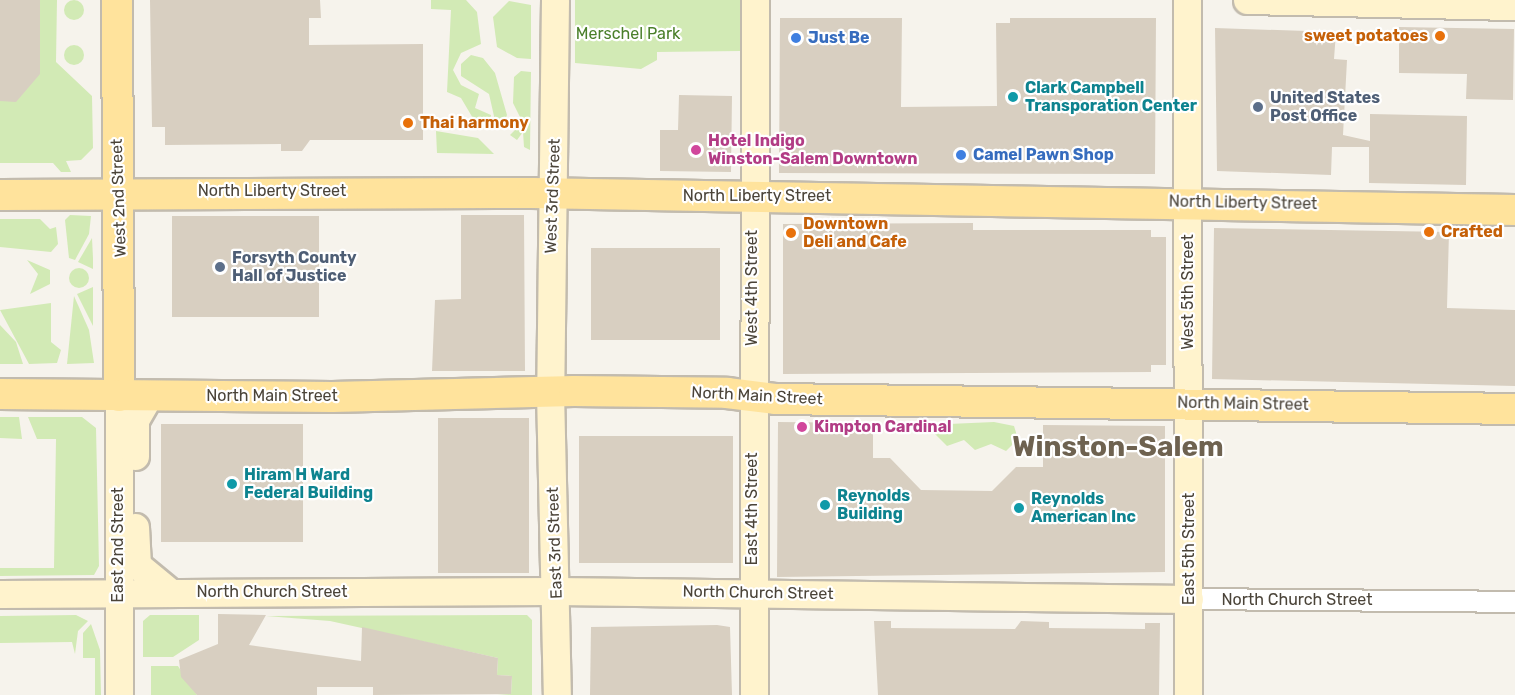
<!DOCTYPE html>
<style>
body{margin:0}
#map{position:relative;width:1515px;height:695px;overflow:hidden;background:#f6f3ec;font-family:Rubik,sans-serif}
div>[style]{position:absolute}
[style*='--x']{left:calc(var(--x)*1px);top:calc(var(--y)*1px);width:calc(var(--w)*1px);rotate:calc(var(--a)*1deg)}
.green>*{inset:0;background:#d2eab5}
.round{border-radius:50%}
.building>*{inset:0;background:#d8cfc1;transform-origin:0 0}
.roads{filter:drop-shadow(2px 0 #c2bbae) drop-shadow(-2px 0 #c2bbae) drop-shadow(0 2px #c2bbae) drop-shadow(0 -2px #c2bbae)}
.street>*{height:20px;margin:-10px;padding:0 10px;transform-origin:10px;border-radius:10px;background:#fff}
.secondary>*{height:27px;margin:-13.5px;padding:0 13.5px;transform-origin:13.5px;border-radius:13.5px;background:#fff3cd}
.primary>*{height:30px;margin:-15px;padding:0 15px;transform-origin:15px;border-radius:15px;background:#ffe39c}
.dots>*{width:16px;height:16px;translate:-50% -50%;box-sizing:border-box;border:3px solid #fff;border-radius:50%}
span{translate:-50% -50%;white-space:nowrap;text-align:center;line-height:1.15;-webkit-text-stroke:4.5px #fff;paint-order:stroke}
.park-label{font-size:16px;color:#4a7f2a}
.food-label{font-size:16px;color:#c56008;font-weight:700}
.right{translate:-100% -50%;text-align:right}
.left{translate:0 -50%;text-align:left}
.shop-label{font-size:16px;color:#366cbe;font-weight:700}
.culture-label{font-size:16px;color:#0d838f;font-weight:700}
.service-label{font-size:16px;color:#4e5e75;font-weight:700}
.hotel-label{font-size:16px;color:#b23c85;font-weight:700}
.street-label{font-size:16px;color:#4b4439}
.town-label{font-size:28px;color:#6e6250;font-weight:700}
</style>
<div id="map">
<div class="green">
<div style="clip-path:polygon(0 0,57px 0,56px 62px,92px 96px,93px 148px,81px 160px,66px 161px,71px 172px,61px 172px,53px 163px,0 163px)"></div>
<div style="clip-path:polygon(431px 0,466px 0,477px 12px,481px 44px,461px 53px,453px 70px,461px 85px,479px 94px,475px 108px,491px 115px,491px 123px,474px 120px,461px 98px,447px 92px,451px 10px,431px 9px)"></div>
<div style="clip-path:polygon(575px 0,741px 0,741px 51px,657px 52px,657px 60px,641px 69px,575px 63px)"></div>
<div class="round" style="left:64px;top:0;width:20px;height:20px"></div>
<div style="clip-path:polygon(509px 1px,531px 5px,531px 59px,517px 58px,497px 47px,493px 17px)"></div>
<div class="round" style="left:64px;top:45px;width:20px;height:20px"></div>
<div style="clip-path:polygon(471px 55px,483px 58px,495px 73px,507px 115px,502px 128px,496px 125px,489px 94px,461px 76px,461px 64px)"></div>
<div style="clip-path:polygon(521px 71px,531px 72px,530px 150px,524px 147px,523px 132px,517px 140px,510px 135px,517px 128px,512px 118px,523px 123px,513px 103px,514px 77px)"></div>
<div style="clip-path:polygon(436px 131px,478px 138px,494px 154px,437px 153px)"></div>
<div style="clip-path:polygon(70px 215px,91px 216px,89px 234px,75px 260px,69px 258px,65px 220px)"></div>
<div style="clip-path:polygon(0 219px,40px 219px,50px 229px,56px 227px,58px 244px,51px 252px,0 247px)"></div>
<div style="clip-path:polygon(92px 238px,93px 258px,93px 269px,78px 262px)"></div>
<div style="clip-path:polygon(27px 260px,50px 270px,50px 284px,30px 294px,38px 274px)"></div>
<div class="round" style="left:69px;top:268px;width:20px;height:20px"></div>
<div style="clip-path:polygon(93px 287px,93px 326px,77px 294px)"></div>
<div style="clip-path:polygon(74px 296px,89px 330px,94px 363px,67px 364px)"></div>
<div style="clip-path:polygon(51px 303px,51px 342px,61px 350px,57px 363px,29px 364px,0 310px)"></div>
<div style="clip-path:polygon(0 325px,16px 342px,23px 364px,0 364px)"></div>
<div style="clip-path:polygon(0 417px,19px 417px,22px 439px,0 438px)"></div>
<div style="clip-path:polygon(28px 417px,82px 417px,96px 428px,99px 566px,94px 575px,0 576px,0 568px,54px 568px,56px 439px,37px 439px)"></div>
<div style="clip-path:polygon(994px 422px,1014px 426px,1018px 439px,1006px 451px,991px 444px,975px 450px,964px 440px,947px 446px,926px 425px)"></div>
<div style="clip-path:polygon(76px 615px,88px 621px,78px 631px,75px 654px,72px 642px,0 643px,0 616px)"></div>
<div style="clip-path:polygon(150px 615px,199px 615px,199px 640px,173px 657px,143px 657px,143px 621px)"></div>
<div style="clip-path:polygon(527px 615px,532px 620px,532px 695px,497px 695px,511px 694px,512px 676px,497px 675px,498px 658px,330px 621px,266px 616px)"></div>
<div style="clip-path:polygon(91px 624px,100px 650px,101px 695px,95px 695px,95px 658px,83px 658px,83px 633px)"></div>
<div style="clip-path:polygon(151px 666px,178px 666px,197px 695px,151px 695px)"></div>
</div>
<div class="building">
<div style="clip-path:polygon(0 0,40px 0,40px 74px,16px 102px,0 101px)"></div>
<div style="clip-path:polygon(150px 0,320px 0,321px 18px,309px 18px,309px 45px,423px 44px,423px 140px,310px 140px,302px 151px,281px 151px,281px 144px,165px 145px,165px 127px,152px 127px)"></div>
<div style="clip-path:polygon(780px 18px,902px 18px,901px 107px,997px 106px,996px 23px,1010px 23px,1010px 18px,1156px 18px,1155px 174px,779px 173px)"></div>
<div style="clip-path:polygon(1399px 27px,1514px 29px,1513px 100px,1466px 99px,1467px 74px,1399px 73px)"></div>
<div style="clip-path:polygon(1215px 28px,1336px 32px,1334px 59px,1347px 60px,1343px 135px,1370px 141px,1370px 114px,1467px 116px,1466px 185px,1369px 183px,1369px 147px,1332px 147px,1331px 175px,1217px 171px)"></div>
<div style="clip-path:polygon(679px 95px,732px 96px,731px 172px,660px 171px,660px 130px,678px 130px)"></div>
<div style="clip-path:polygon(461px 215px,524px 215px,525px 371px,432px 371px,435px 300px,461px 299px)"></div>
<div style="left:172px;top:216px;width:147px;height:101px"></div>
<div style="clip-path:polygon(973px 223px,973px 230px,1151px 230px,1151px 237px,1166px 237px,1166px 365px,1151px 365px,1151px 372px,783px 374px,783px 224px)"></div>
<div style="clip-path:polygon(1214px 228px,1449px 232px,1447px 308px,1515px 310px,1515px 386px,1212px 379px)"></div>
<div style="left:591px;top:248px;width:129px;height:92px"></div>
<div style="left:529px;top:418px;width:155px;height:91px;rotate:90deg"></div>
<div style="clip-path:polygon(778px 422px,873px 423px,873px 458px,890px 458px,921px 490px,992px 491px,1016px 467px,1043px 467px,1043px 425px,1165px 426px,1165px 572px,777px 577px)"></div>
<div style="left:161px;top:424px;width:142px;height:118px"></div>
<div style="left:579px;top:436px;width:154px;height:127px"></div>
<div style="clip-path:polygon(218px 614px,266px 615px,249px 645px,361px 661px,362px 627px,498px 658px,497px 675px,512px 676px,511px 694px,373px 695px,373px 687px,317px 687px,317px 695px,197px 695px,181px 677px,179px 660px,218px 644px)"></div>
<div style="clip-path:polygon(874px 621px,891px 621px,891px 628px,1015px 629px,1021px 621px,1049px 622px,1049px 628px,1145px 629px,1145px 623px,1160px 623px,1159px 695px,878px 695px)"></div>
<div style="clip-path:polygon(717px 625px,730px 627px,732px 695px,590px 695px,591px 627px)"></div>
</div>
<div class="roads">
<div class="street">
<div style="--x:1189;--y:599;--w:326;--a:0.5"></div>
</div>
<div class="secondary">
<div style="--x:555;--y:0;--w:392;--a:90.7"></div>
<div style="--x:550;--y:392;--w:303;--a:88.7"></div>
<div style="--x:1187;--y:0;--w:695;--a:89.92"></div>
<div style="--x:1247;--y:0;--w:268;--a:1.3"></div>
<div style="--x:119;--y:396;--w:299;--a:90"></div>
<div style="--x:135;--y:456;--w:36;--a:-90"></div>
<div style="--x:135;--y:420;--w:28;--a:-60"></div>
<div style="--x:135;--y:527;--w:38;--a:87"></div>
<div style="--x:137;--y:565;--w:44;--a:39.5"></div>
<div style="--x:0;--y:594;--w:557;--a:-0.31"></div>
<div style="--x:557;--y:591;--w:632;--a:0.73"></div>
<div style="--x:754;--y:695;--w:695;--a:-89.92"></div>
</div>
<div class="primary">
<div style="--x:117;--y:0;--w:396;--a:89.7"></div>
<div style="--x:0;--y:195;--w:532;--a:-0.22"></div>
<div style="--x:532;--y:193;--w:983;--a:0.99"></div>
<div style="--x:0;--y:394;--w:332;--a:0.5"></div>
<div style="--x:332;--y:397;--w:242;--a:-1.4"></div>
<div style="--x:574;--y:391;--w:153;--a:0.7"></div>
<div style="--x:727;--y:393;--w:48;--a:7.1"></div>
<div style="--x:775;--y:399;--w:740;--a:0.77"></div>
</div>
</div>
<div class="dots">
<div style="left:1440px;top:36px;background:#e8710a"></div>
<div style="left:796px;top:38px;background:#3f7fe0"></div>
<div style="left:1013px;top:97px;background:#0f9aa8"></div>
<div style="left:1258px;top:107px;background:#5c6f8a"></div>
<div style="left:408px;top:123px;background:#e8710a"></div>
<div style="left:696px;top:150px;background:#d1479c"></div>
<div style="left:961px;top:155px;background:#3f7fe0"></div>
<div style="left:1429px;top:232px;background:#e8710a"></div>
<div style="left:791px;top:233px;background:#e8710a"></div>
<div style="left:220px;top:267px;background:#5c6f8a"></div>
<div style="left:802px;top:427px;background:#d1479c"></div>
<div style="left:232px;top:484px;background:#0f9aa8"></div>
<div style="left:825px;top:505px;background:#0f9aa8"></div>
<div style="left:1019px;top:508px;background:#0f9aa8"></div>
</div>
<div class="park-label">
<span style="left:628px;top:34px">Merschel Park</span>
</div>
<div class="food-label">
<span class="right" style="left:1428px;top:36px">sweet potatoes</span>
<span class="left" style="left:420px;top:123px">Thai harmony</span>
<span class="left" style="left:803px;top:233px">Downtown<br>Deli and Cafe</span>
<span class="left" style="left:1441px;top:232px">Crafted</span>
</div>
<div class="shop-label">
<span class="left" style="left:808px;top:38px">Just Be</span>
<span class="left" style="left:973px;top:155px">Camel Pawn Shop</span>
</div>
<div class="culture-label">
<span class="left" style="left:1025px;top:97px">Clark Campbell<br>Transporation Center</span>
<span class="left" style="left:244px;top:484px">Hiram H Ward<br>Federal Building</span>
<span class="left" style="left:837px;top:505px">Reynolds<br>Building</span>
<span class="left" style="left:1031px;top:508px">Reynolds<br>American Inc</span>
</div>
<div class="service-label">
<span class="left" style="left:1270px;top:107px">United States<br>Post Office</span>
<span class="left" style="left:232px;top:267px">Forsyth County<br>Hall of Justice</span>
</div>
<div class="hotel-label">
<span class="left" style="left:708px;top:150px">Hotel Indigo<br>Winston-Salem Downtown</span>
<span class="left" style="left:814px;top:427px">Kimpton Cardinal</span>
</div>
<div class="street-label">
<span style="left:272px;top:191px">North Liberty Street</span>
<span style="left:553px;top:196px;rotate:-88deg">West 3rd Street</span>
<span style="left:757px;top:196px">North Liberty Street</span>
<span style="left:119px;top:198px;rotate:-92deg">West 2nd Street</span>
<span style="left:1243px;top:203px;rotate:1deg">North Liberty Street</span>
<span style="left:752px;top:288px;rotate:-90deg">West 4th Street</span>
<span style="left:1188px;top:292px;rotate:-90deg">West 5th Street</span>
<span style="left:272px;top:396px">North Main Street</span>
<span style="left:757px;top:396px;rotate:3deg">North Main Street</span>
<span style="left:1243px;top:404px;rotate:1deg">North Main Street</span>
<span style="left:752px;top:509px;rotate:-90deg">East 4th Street</span>
<span style="left:555px;top:543px;rotate:-92deg">East 3rd Street</span>
<span style="left:118px;top:545px;rotate:-90deg">East 2nd Street</span>
<span style="left:1189px;top:549px;rotate:-90deg">East 5th Street</span>
<span style="left:272px;top:592px">North Church Street</span>
<span style="left:758px;top:593px;rotate:1deg">North Church Street</span>
<span style="left:1297px;top:600px">North Church Street</span>
</div>
<div class="town-label">
<span style="left:1118px;top:447px">Winston-Salem</span>
</div>
</div>
